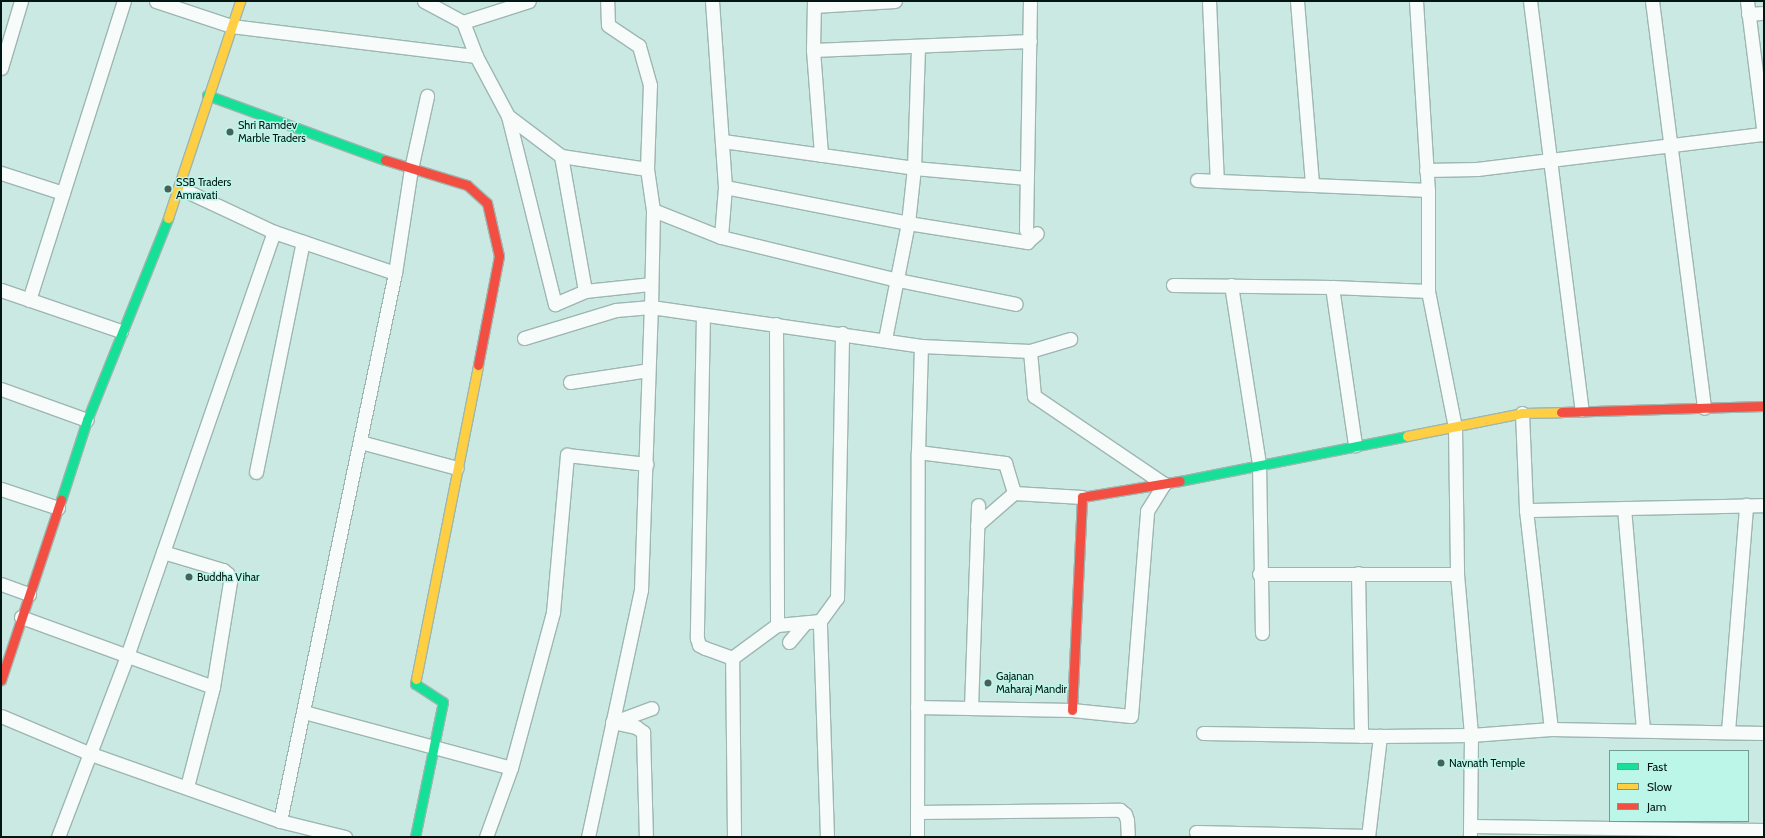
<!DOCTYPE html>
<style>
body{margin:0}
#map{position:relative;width:1765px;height:838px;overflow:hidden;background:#c9e9e2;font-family:Cabin,sans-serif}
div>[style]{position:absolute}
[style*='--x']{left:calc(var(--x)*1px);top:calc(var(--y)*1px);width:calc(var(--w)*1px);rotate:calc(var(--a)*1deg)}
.roads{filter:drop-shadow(1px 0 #9eb6b1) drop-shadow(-1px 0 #9eb6b1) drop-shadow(0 1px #9eb6b1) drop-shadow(0 -1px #9eb6b1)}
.street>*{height:13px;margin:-6.5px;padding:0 6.5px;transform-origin:6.5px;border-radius:6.5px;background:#f7fcfb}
.fast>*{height:9px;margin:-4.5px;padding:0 4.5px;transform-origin:4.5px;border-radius:4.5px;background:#16e098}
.slow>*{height:9px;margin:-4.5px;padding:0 4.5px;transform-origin:4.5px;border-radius:4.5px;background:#ffcf43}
.jam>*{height:9px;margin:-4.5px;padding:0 4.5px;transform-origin:4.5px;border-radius:4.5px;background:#f24e42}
.dots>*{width:11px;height:11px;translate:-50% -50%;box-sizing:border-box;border:2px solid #bcf6e9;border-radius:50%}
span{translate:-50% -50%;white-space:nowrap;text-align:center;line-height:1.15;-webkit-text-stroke:3px #bcf6e9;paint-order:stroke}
.poi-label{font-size:11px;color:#021713}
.left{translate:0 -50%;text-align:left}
.frame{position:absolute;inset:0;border:2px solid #021713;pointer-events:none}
.legend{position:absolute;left:1609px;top:750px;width:140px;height:72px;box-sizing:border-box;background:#bcf6e9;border:1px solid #729d93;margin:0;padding:5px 7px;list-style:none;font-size:12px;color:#021713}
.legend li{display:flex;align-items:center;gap:8px;height:20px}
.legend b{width:20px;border:1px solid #729d93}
</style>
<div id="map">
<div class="roads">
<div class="street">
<div style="--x:156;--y:1;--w:79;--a:18.4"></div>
<div style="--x:231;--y:26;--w:247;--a:7"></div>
<div style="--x:424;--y:1;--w:44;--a:28.3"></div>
<div style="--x:463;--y:22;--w:36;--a:69"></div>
<div style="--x:476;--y:56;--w:68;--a:61.9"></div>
<div style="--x:508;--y:116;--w:66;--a:37"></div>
<div style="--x:561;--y:156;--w:87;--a:8.6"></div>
<div style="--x:712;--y:1;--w:186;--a:86"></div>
<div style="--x:725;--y:187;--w:50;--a:94.6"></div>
<div style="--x:814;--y:1;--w:49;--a:91.2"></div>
<div style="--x:813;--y:50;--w:105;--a:85.6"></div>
<div style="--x:1209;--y:1;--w:180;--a:87.5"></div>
<div style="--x:1297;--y:1;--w:183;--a:85.3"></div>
<div style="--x:1416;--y:1;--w:189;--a:86.4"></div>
<div style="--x:1428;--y:190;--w:101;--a:90"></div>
<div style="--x:1428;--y:291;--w:139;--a:78.8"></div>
<div style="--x:1455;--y:427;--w:147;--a:89.2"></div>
<div style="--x:1457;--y:574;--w:162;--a:85"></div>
<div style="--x:1471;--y:735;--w:102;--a:90.6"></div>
<div style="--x:1530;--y:1;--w:412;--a:82.8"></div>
<div style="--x:1652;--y:1;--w:410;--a:82.7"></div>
<div style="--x:1747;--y:1;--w:135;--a:82.8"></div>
<div style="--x:814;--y:6;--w:81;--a:-3.5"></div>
<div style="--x:1748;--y:14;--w:16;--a:-4"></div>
<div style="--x:463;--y:22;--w:69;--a:-17.7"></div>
<div style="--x:813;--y:50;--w:217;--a:-2.4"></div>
<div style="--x:1;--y:68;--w:70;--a:-73.4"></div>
<div style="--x:508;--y:116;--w:194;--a:76"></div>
<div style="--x:555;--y:304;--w:33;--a:-23"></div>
<div style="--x:585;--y:291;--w:65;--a:-6.1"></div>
<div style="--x:723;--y:141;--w:193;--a:8"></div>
<div style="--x:914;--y:168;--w:113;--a:5.1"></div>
<div style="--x:561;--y:156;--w:137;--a:79.9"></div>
<div style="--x:1426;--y:170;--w:51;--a:-1.1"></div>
<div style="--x:1477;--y:169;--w:289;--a:-7"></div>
<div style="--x:1;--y:173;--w:65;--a:17.9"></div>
<div style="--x:1197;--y:180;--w:231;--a:2.5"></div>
<div style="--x:725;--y:187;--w:187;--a:11.1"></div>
<div style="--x:908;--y:223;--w:121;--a:9.1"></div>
<div style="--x:1027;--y:242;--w:13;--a:-42"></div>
<div style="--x:180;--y:188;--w:104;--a:25.1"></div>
<div style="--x:274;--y:232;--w:128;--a:18.7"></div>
<div style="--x:653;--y:210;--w:73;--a:21.7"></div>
<div style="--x:721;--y:237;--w:182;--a:13.7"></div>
<div style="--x:898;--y:280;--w:120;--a:11.5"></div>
<div style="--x:1026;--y:230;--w:229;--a:-89"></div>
<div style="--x:1173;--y:285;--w:159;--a:0.7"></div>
<div style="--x:1332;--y:287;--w:96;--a:2.4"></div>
<div style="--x:1231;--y:285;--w:180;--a:81.1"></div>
<div style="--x:1259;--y:463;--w:170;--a:89"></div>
<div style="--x:1332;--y:287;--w:160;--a:81.7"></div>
<div style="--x:1;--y:290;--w:127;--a:18.9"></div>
<div style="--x:29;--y:300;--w:314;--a:-72.4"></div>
<div style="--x:703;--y:315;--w:323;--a:91.1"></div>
<div style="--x:697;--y:638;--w:7;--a:74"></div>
<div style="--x:699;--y:645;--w:7;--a:27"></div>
<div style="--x:705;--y:648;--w:29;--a:20"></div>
<div style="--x:776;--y:324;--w:301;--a:89.8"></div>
<div style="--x:524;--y:338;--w:96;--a:-16.9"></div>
<div style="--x:616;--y:310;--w:35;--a:-5"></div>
<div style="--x:651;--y:307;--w:273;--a:8.2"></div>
<div style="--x:921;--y:346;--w:109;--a:2.6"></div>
<div style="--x:1030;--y:351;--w:42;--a:-16.7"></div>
<div style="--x:885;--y:339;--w:118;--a:-78.8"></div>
<div style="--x:908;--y:223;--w:55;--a:-83.8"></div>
<div style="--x:914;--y:168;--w:122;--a:-88.1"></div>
<div style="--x:570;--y:382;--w:79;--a:-8.7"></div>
<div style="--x:1;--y:389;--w:91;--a:19.8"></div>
<div style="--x:1522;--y:413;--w:97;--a:87.6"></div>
<div style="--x:1526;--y:510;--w:220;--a:83.5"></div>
<div style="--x:360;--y:442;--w:100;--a:15"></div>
<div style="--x:918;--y:452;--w:88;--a:7.2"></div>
<div style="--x:1005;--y:463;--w:31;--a:73"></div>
<div style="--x:256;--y:472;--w:235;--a:-78.5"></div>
<div style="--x:1;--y:489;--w:60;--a:18.4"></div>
<div style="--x:1624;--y:508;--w:223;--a:85.1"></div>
<div style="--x:1526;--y:510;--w:238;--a:-1.2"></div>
<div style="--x:977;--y:525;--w:49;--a:-40.9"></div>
<div style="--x:1014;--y:493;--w:68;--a:3.4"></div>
<div style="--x:163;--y:552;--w:63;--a:16.7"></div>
<div style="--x:223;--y:570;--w:6;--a:39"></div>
<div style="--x:228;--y:574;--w:8;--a:76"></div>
<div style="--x:230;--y:582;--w:106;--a:99.2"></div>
<div style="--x:213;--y:687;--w:103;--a:104.6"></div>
<div style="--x:1358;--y:573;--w:163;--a:88.9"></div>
<div style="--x:1259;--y:574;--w:198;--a:0"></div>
<div style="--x:1;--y:584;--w:30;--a:20"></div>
<div style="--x:21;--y:617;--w:204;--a:20"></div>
<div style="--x:789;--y:642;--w:25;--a:-50"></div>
<div style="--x:917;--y:707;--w:155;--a:1.1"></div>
<div style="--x:1072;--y:710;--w:59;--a:5.8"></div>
<div style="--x:1131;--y:716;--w:206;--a:-85.5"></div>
<div style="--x:1147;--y:511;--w:32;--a:-58"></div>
<div style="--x:1164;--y:484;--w:157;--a:-145.9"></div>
<div style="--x:1034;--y:396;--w:45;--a:-95.1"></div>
<div style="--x:971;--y:708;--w:203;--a:-88"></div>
<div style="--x:304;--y:712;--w:214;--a:15.1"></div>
<div style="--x:1;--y:716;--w:98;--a:22.9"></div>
<div style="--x:91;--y:754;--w:201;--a:19.5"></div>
<div style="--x:280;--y:821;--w:67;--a:13.8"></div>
<div style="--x:612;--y:722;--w:25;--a:12"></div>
<div style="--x:636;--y:727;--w:9;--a:36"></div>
<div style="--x:643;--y:732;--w:105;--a:88.4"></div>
<div style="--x:614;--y:722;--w:40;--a:-20.2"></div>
<div style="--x:1728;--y:731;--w:227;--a:-85.4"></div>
<div style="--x:1203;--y:733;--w:177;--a:1"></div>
<div style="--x:1380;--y:736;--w:91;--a:-0.6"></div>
<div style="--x:1471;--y:735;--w:80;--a:-4.3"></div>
<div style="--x:1551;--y:729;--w:213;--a:1.1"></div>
<div style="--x:917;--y:812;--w:203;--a:-0.6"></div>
<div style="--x:1120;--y:810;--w:6;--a:39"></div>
<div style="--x:1125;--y:814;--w:6;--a:72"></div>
<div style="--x:1127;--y:820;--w:17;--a:87"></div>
<div style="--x:280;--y:821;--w:560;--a:-78.15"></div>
<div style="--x:395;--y:273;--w:105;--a:-81.3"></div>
<div style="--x:411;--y:169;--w:75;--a:-77.6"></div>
<div style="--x:1472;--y:826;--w:292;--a:0.8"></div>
<div style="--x:1196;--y:832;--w:172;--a:1.3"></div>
<div style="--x:58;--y:837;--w:194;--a:-69.1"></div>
<div style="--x:127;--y:656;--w:449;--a:-70.9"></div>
<div style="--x:486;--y:837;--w:73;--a:-70.1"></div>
<div style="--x:511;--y:768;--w:162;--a:-74.9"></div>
<div style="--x:553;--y:612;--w:158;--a:-84.9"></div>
<div style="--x:567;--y:455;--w:80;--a:6.5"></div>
<div style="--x:588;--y:837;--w:253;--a:-77.9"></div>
<div style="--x:641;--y:590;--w:283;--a:-88"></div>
<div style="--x:651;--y:307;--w:97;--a:-88.8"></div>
<div style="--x:653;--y:210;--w:41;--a:-98.3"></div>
<div style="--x:647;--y:169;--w:84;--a:-88"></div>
<div style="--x:650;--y:85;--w:41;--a:-105.8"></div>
<div style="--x:639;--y:46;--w:37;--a:-146"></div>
<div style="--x:608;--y:25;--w:24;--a:-92"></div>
<div style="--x:734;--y:837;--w:179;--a:-90.6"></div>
<div style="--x:732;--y:658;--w:56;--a:-36.3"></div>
<div style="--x:777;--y:625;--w:43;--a:-5.3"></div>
<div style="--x:827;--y:837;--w:216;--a:-91.9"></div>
<div style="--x:820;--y:621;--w:29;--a:-54"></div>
<div style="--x:837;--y:598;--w:265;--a:-88.9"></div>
<div style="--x:917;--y:837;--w:385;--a:-89.9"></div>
<div style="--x:918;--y:452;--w:106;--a:-88.4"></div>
<div style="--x:1368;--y:837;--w:102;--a:-83.2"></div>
</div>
<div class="fast">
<div style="--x:207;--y:95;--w:189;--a:20.1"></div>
<div style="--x:1180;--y:481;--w:231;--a:-11.2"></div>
<div style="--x:61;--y:500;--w:84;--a:-72"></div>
<div style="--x:87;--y:420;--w:218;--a:-68.1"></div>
<div style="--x:415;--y:837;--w:138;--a:-78.3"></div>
<div style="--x:443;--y:702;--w:33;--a:-147"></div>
<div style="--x:415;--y:684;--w:5;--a:-79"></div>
</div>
<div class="slow">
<div style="--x:168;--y:218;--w:229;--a:-71.6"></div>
<div style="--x:1407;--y:436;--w:117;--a:-11.3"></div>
<div style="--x:1522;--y:413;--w:39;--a:-1"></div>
<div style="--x:416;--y:679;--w:320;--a:-78.8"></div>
</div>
<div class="jam">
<div style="--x:385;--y:160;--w:86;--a:17"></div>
<div style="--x:467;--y:185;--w:27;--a:42"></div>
<div style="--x:487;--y:203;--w:54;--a:77.2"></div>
<div style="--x:499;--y:256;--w:111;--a:100.9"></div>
<div style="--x:1561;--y:412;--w:203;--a:-1.7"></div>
<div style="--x:1;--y:680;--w:190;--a:-71.6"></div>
<div style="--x:1072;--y:710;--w:213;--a:-87.3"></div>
<div style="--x:1082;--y:497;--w:99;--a:-9.3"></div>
</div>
</div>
<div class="dots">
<div style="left:230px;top:132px;background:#48605b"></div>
<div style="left:168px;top:189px;background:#48605b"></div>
<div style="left:189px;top:577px;background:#48605b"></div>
<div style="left:988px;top:683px;background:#48605b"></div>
<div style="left:1441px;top:763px;background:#48605b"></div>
</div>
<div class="poi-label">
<span class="left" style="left:238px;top:132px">Shri Ramdev<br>Marble Traders</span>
<span class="left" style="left:176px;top:189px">SSB Traders<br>Amravati</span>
<span class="left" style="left:197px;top:577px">Buddha Vihar</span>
<span class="left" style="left:996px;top:683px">Gajanan<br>Maharaj Mandir</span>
<span class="left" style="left:1449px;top:763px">Navnath Temple</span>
</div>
<div class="frame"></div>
<ul class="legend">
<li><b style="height:5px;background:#16e098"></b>Fast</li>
<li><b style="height:5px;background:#ffcf43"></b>Slow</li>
<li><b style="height:5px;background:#f24e42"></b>Jam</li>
</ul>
</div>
